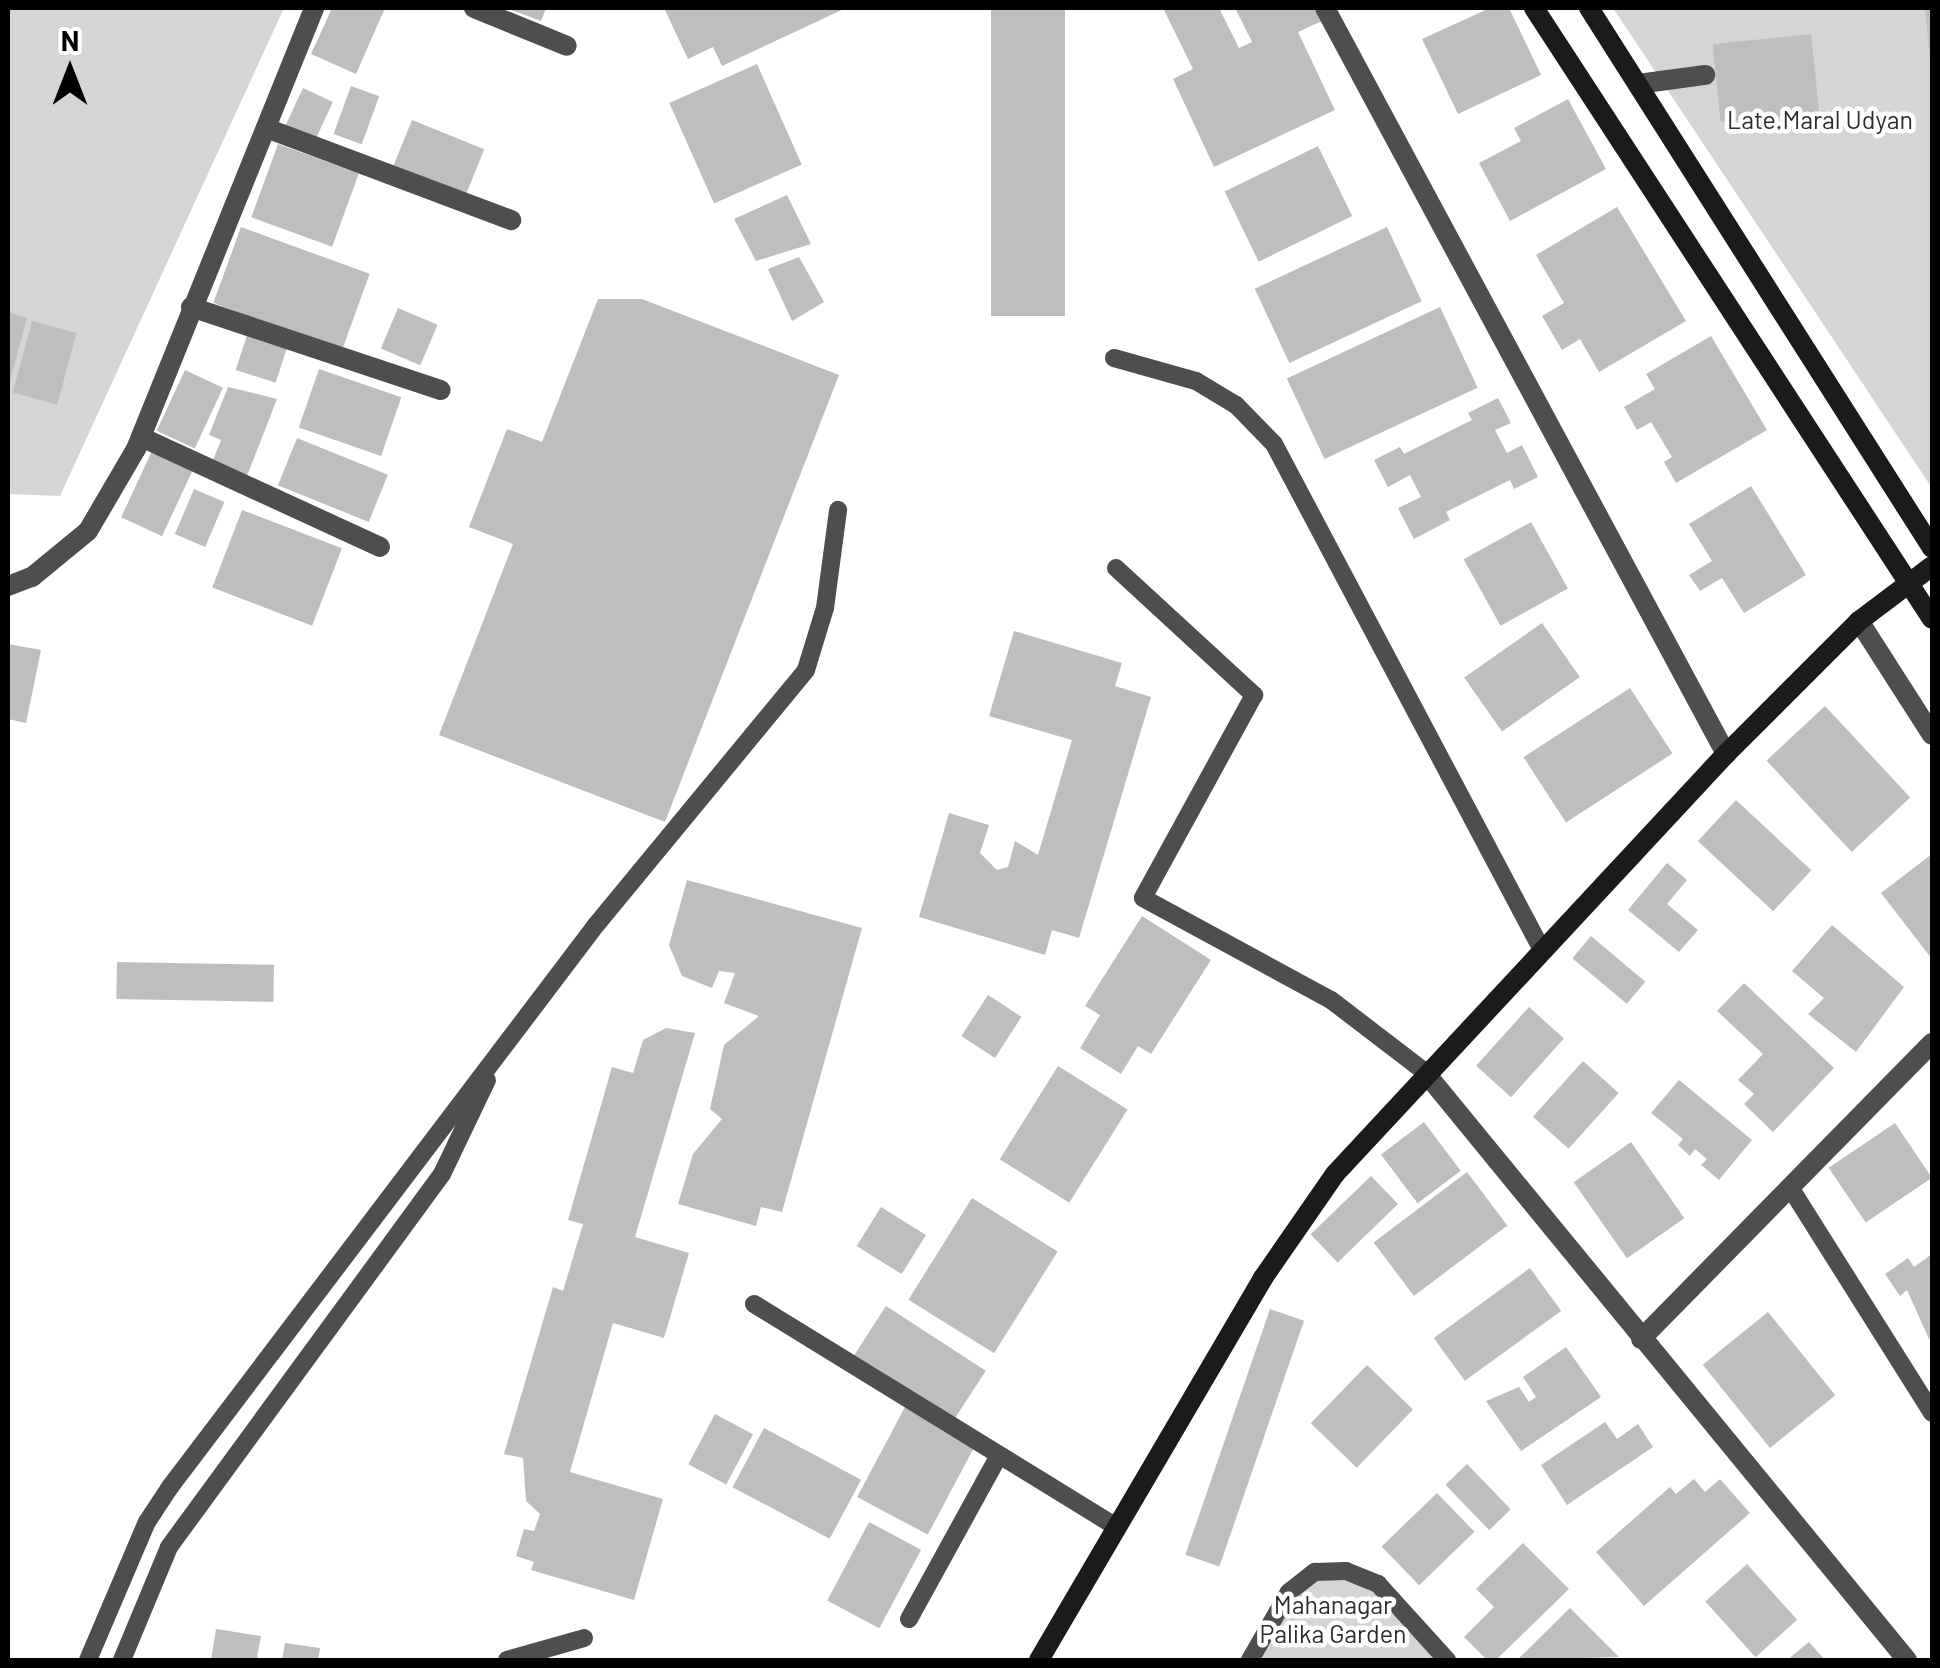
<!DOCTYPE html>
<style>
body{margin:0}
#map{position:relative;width:1940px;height:1668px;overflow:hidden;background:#fff;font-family:Barlow,sans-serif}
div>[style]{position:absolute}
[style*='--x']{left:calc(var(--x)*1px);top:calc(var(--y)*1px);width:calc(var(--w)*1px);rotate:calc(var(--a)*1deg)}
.green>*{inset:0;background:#d5d5d5}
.building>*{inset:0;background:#bebebe;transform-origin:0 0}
.lane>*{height:18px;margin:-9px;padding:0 9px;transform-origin:9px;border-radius:9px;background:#4e4e4e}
.street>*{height:20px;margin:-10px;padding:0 10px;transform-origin:10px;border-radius:10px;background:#4e4e4e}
.secondary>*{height:20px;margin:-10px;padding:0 10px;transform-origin:10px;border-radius:10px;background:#1b1b1b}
span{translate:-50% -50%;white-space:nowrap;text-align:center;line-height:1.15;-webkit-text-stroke:9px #fff;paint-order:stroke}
.park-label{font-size:25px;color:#2c2c2c}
.frame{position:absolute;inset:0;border:10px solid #000;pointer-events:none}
.north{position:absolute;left:20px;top:20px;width:100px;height:100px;-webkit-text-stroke:8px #fff;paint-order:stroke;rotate:0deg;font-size:28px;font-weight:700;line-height:40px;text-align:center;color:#000}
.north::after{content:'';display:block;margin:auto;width:35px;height:45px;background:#000;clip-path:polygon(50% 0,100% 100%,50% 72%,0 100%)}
</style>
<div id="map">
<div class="green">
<div style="clip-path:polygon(8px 8px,284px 8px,60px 496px,8px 494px)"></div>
<div style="clip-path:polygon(1613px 8px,1932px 8px,1932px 488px)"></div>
<div style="clip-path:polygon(1336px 1572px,1379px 1592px,1443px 1660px,1253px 1660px,1289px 1592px)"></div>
</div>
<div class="building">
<div style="clip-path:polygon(332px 8px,385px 8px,356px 74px,311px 54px)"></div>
<div style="clip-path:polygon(506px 8px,546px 8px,541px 21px)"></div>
<div style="clip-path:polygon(671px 8px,846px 8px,722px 66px,713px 47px,688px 59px,665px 10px)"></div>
<div style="left:991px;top:8px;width:74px;height:308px"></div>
<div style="clip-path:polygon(1163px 8px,1219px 8px,1239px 48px,1252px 42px,1235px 8px,1316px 8px,1322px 21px,1298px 32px,1335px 110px,1214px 167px,1173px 79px,1193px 69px)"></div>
<div style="clip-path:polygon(1490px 8px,1509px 8px,1541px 75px,1458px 114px,1422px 39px)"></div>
<div style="clip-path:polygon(1925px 8px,1932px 8px,1932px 57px,1930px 58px)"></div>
<div style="left:1811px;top:34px;width:78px;height:99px;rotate:84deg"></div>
<div style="left:757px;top:64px;width:110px;height:96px;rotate:66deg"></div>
<div style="left:351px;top:86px;width:30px;height:51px;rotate:20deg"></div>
<div style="left:303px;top:88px;width:33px;height:42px;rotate:25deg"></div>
<div style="clip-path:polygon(1568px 99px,1606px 169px,1510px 221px,1479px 163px,1521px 141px,1514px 128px)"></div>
<div style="left:412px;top:120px;width:78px;height:50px;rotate:22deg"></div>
<div style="left:278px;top:144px;width:86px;height:78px;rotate:20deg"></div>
<div style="left:1318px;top:146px;width:78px;height:104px;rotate:64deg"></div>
<div style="clip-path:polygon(787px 195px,811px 244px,756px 261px,734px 219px)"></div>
<div style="clip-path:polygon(1617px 207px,1686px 321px,1599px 372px,1580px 339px,1562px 350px,1542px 316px,1564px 303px,1536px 255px)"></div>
<div style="left:241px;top:227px;width:137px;height:81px;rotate:20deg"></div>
<div style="left:1387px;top:227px;width:82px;height:146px;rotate:65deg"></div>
<div style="clip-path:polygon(799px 257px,824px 302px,792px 321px,768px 269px)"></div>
<div style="clip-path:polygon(598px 299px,642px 299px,839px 375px,665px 822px,439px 735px,513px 544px,469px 527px,507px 429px,542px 442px)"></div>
<div style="left:1440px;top:307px;width:89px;height:169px;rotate:65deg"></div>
<div style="left:398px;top:308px;width:43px;height:44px;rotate:23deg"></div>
<div style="clip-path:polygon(8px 312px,27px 318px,9px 385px,8px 385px)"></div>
<div style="left:32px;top:321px;width:46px;height:74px;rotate:15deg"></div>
<div style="left:249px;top:329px;width:42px;height:43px;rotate:18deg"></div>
<div style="clip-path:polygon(1711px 336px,1767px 430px,1676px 483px,1664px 462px,1672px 457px,1651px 422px,1637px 430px,1624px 407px,1655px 389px,1646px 374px)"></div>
<div style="left:319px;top:369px;width:87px;height:62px;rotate:19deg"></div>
<div style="left:185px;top:370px;width:42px;height:67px;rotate:25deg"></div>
<div style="clip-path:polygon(228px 387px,277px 399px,247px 476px,212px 463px,221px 440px,209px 435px)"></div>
<div style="clip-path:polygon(1498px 398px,1511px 423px,1495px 430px,1507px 453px,1522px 445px,1538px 477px,1514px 489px,1510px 480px,1446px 512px,1450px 520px,1414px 539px,1398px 508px,1421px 497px,1410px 475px,1388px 487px,1374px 460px,1400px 447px,1404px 454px,1472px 420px,1468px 413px)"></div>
<div style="left:297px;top:438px;width:98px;height:51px;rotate:22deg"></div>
<div style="left:152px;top:451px;width:45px;height:73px;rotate:25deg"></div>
<div style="clip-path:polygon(1751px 486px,1806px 575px,1744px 613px,1722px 578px,1700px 591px,1689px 575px,1712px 561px,1689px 524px)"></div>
<div style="left:194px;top:489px;width:33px;height:49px;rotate:23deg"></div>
<div style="left:242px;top:510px;width:107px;height:83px;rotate:21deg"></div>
<div style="left:1531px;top:522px;width:76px;height:77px;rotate:61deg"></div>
<div style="left:1542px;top:623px;width:66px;height:95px;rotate:55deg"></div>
<div style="clip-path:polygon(1014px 631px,1122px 663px,1115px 686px,1151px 697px,1079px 938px,1052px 930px,1045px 955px,919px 917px,949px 813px,989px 825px,980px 853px,997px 870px,1008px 867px,1015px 841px,1038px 855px,1072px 740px,989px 716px)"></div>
<div style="clip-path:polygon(8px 644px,41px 650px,26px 723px,8px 719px)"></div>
<div style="left:1630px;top:688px;width:78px;height:127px;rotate:57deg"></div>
<div style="left:1825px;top:706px;width:125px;height:80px;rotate:47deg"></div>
<div style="left:1736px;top:800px;width:103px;height:56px;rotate:43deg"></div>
<div style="clip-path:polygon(1932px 854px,1932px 959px,1881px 893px)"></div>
<div style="clip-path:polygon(1667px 863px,1687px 880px,1667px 904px,1698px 930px,1679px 952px,1628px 910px)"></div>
<div style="clip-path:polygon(687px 880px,862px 928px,782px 1212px,761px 1207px,756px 1226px,678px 1204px,693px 1154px,722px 1119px,710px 1109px,724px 1045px,759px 1016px,724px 1003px,735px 973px,719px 971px,712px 988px,682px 976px,669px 945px)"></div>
<div style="clip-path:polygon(1142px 916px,1211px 960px,1151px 1054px,1138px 1046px,1121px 1074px,1080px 1048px,1100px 1015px,1085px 1006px)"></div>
<div style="clip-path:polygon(1832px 925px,1904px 987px,1856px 1052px,1808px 1014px,1824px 998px,1792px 971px)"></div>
<div style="left:1591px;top:936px;width:71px;height:29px;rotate:40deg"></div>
<div style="left:117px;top:962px;width:157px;height:37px;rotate:1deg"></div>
<div style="clip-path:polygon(1744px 983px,1834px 1068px,1773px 1132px,1744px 1104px,1754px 1094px,1738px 1080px,1763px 1054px,1717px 1011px)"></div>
<div style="left:988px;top:995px;width:40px;height:49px;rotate:33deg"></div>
<div style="left:1529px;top:1007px;width:47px;height:79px;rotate:42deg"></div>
<div style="clip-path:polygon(666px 1028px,695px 1033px,635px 1237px,689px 1253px,664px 1338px,613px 1323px,570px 1472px,663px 1499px,634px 1600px,531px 1570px,534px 1562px,516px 1556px,524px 1529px,534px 1531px,540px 1514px,526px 1501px,523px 1458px,504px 1454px,553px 1287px,563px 1291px,583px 1224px,568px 1220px,612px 1067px,633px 1073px,643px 1040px)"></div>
<div style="left:1583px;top:1061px;width:48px;height:75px;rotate:42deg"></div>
<div style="left:1058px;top:1066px;width:82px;height:110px;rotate:32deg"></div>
<div style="clip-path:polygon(1679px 1080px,1752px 1140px,1719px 1180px,1701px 1165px,1707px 1159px,1695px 1149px,1690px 1156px,1678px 1145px,1683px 1139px,1651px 1113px)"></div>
<div style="left:1424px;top:1122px;width:61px;height:54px;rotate:53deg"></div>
<div style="left:1895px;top:1123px;width:66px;height:80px;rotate:56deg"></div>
<div style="left:1631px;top:1142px;width:93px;height:70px;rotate:55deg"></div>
<div style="left:1467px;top:1172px;width:67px;height:117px;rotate:53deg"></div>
<div style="left:1371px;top:1176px;width:39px;height:84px;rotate:46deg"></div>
<div style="left:972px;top:1198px;width:101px;height:120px;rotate:32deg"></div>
<div style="left:881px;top:1207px;width:53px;height:46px;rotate:32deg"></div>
<div style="clip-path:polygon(1932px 1254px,1932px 1336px,1929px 1339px,1907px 1290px,1900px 1296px,1885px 1274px,1908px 1258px,1914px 1267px)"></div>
<div style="left:1530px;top:1268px;width:53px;height:119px;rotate:54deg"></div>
<div style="left:886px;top:1306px;width:119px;height:59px;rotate:33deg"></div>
<div style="left:1270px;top:1309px;width:36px;height:260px;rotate:19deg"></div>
<div style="left:1768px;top:1312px;width:107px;height:84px;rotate:51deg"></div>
<div style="clip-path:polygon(1566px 1347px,1601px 1397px,1521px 1451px,1486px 1401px,1519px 1387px,1529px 1402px,1536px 1397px,1523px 1377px)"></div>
<div style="left:1367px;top:1365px;width:64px;height:81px;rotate:44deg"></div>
<div style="left:905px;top:1407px;width:80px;height:102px;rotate:28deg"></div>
<div style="left:715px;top:1414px;width:43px;height:57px;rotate:28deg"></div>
<div style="clip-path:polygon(1605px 1422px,1617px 1439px,1638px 1424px,1653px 1447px,1567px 1505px,1541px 1465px)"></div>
<div style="left:764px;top:1428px;width:110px;height:67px;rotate:28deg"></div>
<div style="left:1467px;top:1464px;width:63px;height:30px;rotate:46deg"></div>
<div style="clip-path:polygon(1694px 1479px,1705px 1492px,1720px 1479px,1750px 1513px,1644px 1606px,1596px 1552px,1670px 1487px,1676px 1494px)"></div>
<div style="left:1437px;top:1493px;width:54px;height:77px;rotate:46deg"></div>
<div style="left:869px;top:1522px;width:59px;height:89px;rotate:28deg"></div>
<div style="clip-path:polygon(1523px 1543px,1569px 1589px,1496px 1660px,1487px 1660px,1464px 1637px,1494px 1607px,1476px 1589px)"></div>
<div style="left:1747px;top:1564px;width:75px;height:56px;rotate:48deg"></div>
<div style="clip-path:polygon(1570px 1608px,1619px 1657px,1517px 1660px)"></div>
<div style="clip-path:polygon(216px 1629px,261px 1636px,257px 1657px,264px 1660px,211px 1660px)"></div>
<div style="clip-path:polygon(1809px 1642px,1825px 1660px,1787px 1660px)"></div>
<div style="clip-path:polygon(285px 1643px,320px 1648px,318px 1660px,282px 1660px)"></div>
</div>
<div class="lane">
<div style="--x:1114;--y:358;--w:85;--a:15.7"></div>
<div style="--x:1196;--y:381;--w:47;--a:31"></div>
<div style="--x:1236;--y:405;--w:54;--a:45.7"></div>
<div style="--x:1274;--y:444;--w:570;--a:62.09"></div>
<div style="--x:1116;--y:568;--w:188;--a:42.6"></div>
<div style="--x:1254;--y:695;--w:231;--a:118.7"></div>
<div style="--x:1143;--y:898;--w:214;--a:28.5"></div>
<div style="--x:1331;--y:1000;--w:117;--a:37.4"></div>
<div style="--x:1793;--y:1192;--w:261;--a:57.8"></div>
<div style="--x:754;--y:1304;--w:426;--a:31.6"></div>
<div style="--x:909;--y:1619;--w:187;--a:-61.2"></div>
<div style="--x:88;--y:1660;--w:150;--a:-66.9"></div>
<div style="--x:147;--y:1522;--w:42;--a:-56.7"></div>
<div style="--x:170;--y:1487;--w:705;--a:-52.84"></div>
<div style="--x:596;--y:925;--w:330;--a:-50.5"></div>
<div style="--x:806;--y:670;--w:65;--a:-73"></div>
<div style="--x:825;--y:608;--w:99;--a:-82.4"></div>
<div style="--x:122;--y:1660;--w:122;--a:-67.4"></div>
<div style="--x:169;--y:1547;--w:462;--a:-53.8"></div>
<div style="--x:442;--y:1174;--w:104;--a:-64.4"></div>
<div style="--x:507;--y:1660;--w:80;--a:-15.9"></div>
<div style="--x:1250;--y:1660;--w:78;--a:-60.2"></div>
<div style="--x:1289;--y:1592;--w:33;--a:-38"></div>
<div style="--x:1315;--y:1572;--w:31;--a:-2"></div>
<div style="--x:1346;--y:1571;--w:35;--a:22"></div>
<div style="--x:1378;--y:1584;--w:103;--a:47.8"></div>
</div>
<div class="street">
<div style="--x:474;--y:8;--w:100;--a:22.2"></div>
<div style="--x:1325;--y:8;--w:847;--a:61.74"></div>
<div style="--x:1638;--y:84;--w:68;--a:-7.7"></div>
<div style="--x:266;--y:128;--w:262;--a:20.6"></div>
<div style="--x:191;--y:307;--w:263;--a:18.4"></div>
<div style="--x:141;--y:437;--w:263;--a:24.7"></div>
<div style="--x:8;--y:586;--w:26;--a:-21"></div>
<div style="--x:32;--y:577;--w:72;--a:-39.4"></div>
<div style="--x:88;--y:531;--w:95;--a:-59.7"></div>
<div style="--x:136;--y:449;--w:476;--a:-68"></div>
<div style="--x:1859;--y:621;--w:135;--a:57.4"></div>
<div style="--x:1424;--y:1071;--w:762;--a:50.65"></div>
<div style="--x:1641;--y:1339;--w:415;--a:-45.5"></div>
</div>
<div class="secondary">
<div style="--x:1534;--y:8;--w:729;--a:56.92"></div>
<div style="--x:1589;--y:8;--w:640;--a:57.58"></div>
<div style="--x:1039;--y:1660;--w:443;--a:-59.6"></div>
<div style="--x:1263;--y:1278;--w:126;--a:-55.3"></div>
<div style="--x:1335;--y:1174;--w:574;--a:-47.05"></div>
<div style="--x:1726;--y:754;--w:188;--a:-45"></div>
<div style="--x:1859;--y:621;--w:91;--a:-37"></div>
</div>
<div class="park-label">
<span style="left:1820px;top:119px">Late.Maral Udyan</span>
<span style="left:1333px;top:1619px">Mahanagar<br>Palika Garden</span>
</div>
<div class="frame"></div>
<div class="north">N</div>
</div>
